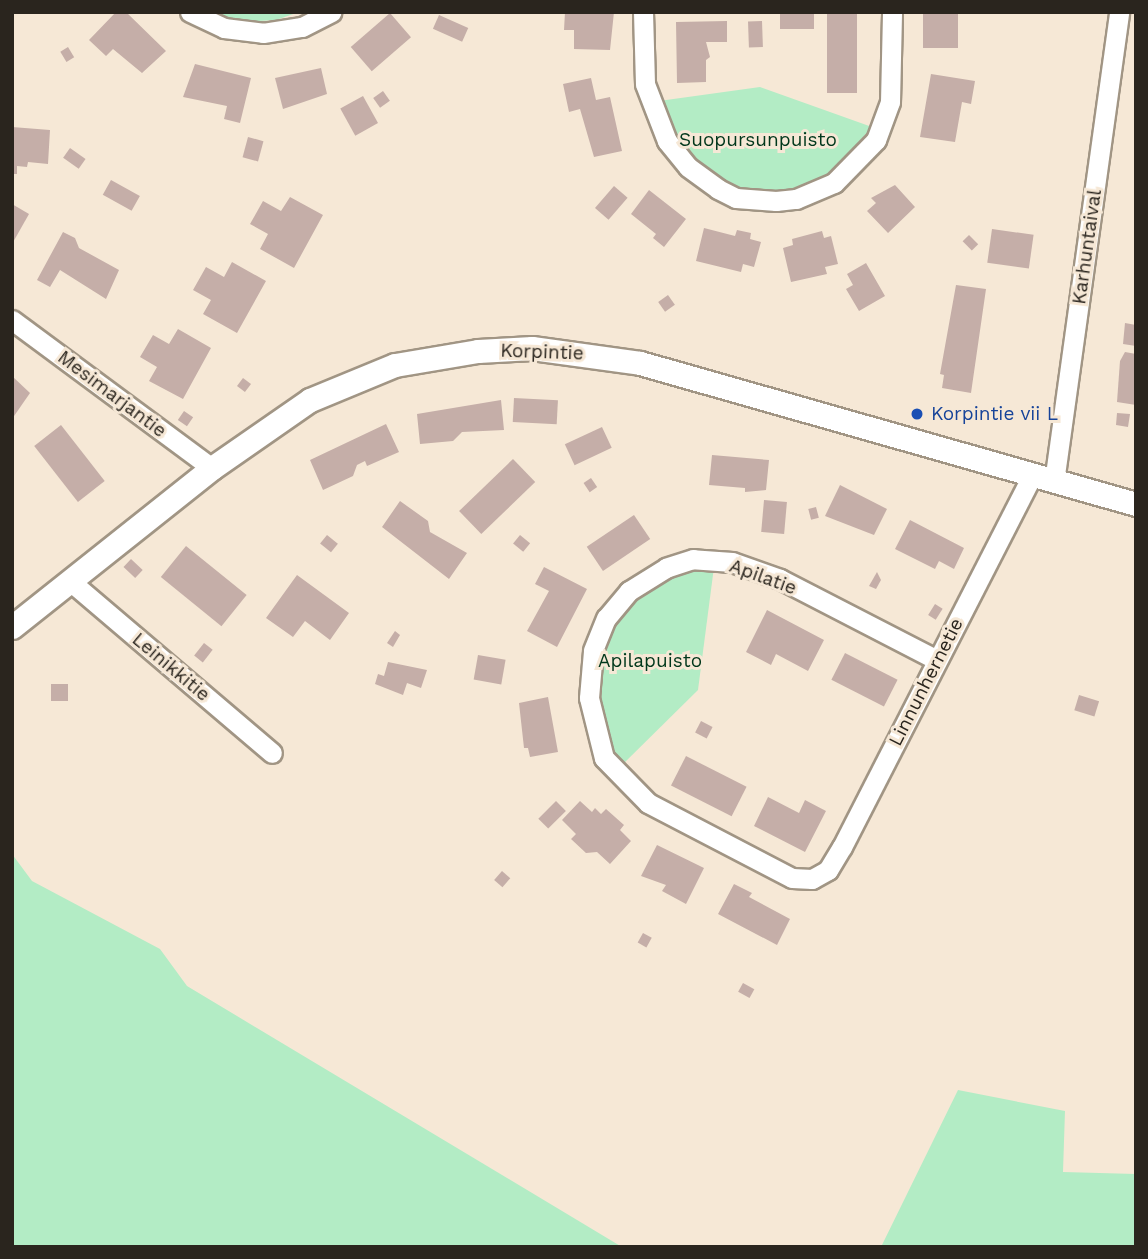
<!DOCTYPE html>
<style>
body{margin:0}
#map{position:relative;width:1148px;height:1259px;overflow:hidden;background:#f6e8d6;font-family:"Work Sans",sans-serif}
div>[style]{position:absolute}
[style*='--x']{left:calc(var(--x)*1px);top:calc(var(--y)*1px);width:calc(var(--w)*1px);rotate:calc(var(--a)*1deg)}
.green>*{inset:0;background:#b3ecc5}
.building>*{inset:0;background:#c5aea8;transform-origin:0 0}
.roads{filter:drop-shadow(2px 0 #a19584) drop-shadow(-2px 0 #a19584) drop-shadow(0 2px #a19584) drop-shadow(0 -2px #a19584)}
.minor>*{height:19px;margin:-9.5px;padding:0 9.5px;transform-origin:9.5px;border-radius:9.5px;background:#fff}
.tertiary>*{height:23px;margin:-11.5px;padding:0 11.5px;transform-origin:11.5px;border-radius:11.5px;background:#fff}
.dots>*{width:19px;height:19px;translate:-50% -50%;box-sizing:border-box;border:4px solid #f6e8d6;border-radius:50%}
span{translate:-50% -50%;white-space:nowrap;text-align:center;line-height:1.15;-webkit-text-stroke:6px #f6e8d6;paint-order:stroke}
.park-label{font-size:19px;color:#00371b}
.street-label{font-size:19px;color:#2a251e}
.transit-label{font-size:19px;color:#164399}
.left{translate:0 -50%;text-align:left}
.frame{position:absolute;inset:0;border:14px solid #2a251e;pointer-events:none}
</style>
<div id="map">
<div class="green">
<div style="clip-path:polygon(204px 12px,299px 12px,276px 20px,241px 22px)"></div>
<div style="clip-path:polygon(760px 87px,872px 127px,829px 175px,812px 184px,775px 192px,739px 189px,695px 161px,675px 136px,659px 101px)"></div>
<div style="clip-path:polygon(693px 565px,714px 567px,698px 690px,619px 768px,608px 751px,597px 704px,599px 651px,611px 621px,633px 595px)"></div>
<div style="clip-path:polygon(12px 854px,32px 881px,160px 949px,187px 986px,622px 1247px,12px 1247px)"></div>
<div style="clip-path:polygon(958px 1090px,1065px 1111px,1063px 1172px,1136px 1174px,1136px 1247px,881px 1247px)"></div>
</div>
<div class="building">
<div style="clip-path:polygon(116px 12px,126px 12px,166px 51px,142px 73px,113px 49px,106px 56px,89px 40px)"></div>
<div style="clip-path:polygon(565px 12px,614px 12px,610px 50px,574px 49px,574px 30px,564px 30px)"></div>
<div style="left:780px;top:12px;width:34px;height:17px"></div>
<div style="left:827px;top:12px;width:30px;height:81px"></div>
<div style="left:923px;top:12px;width:35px;height:36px"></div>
<div style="left:390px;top:13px;width:32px;height:52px;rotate:49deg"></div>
<div style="left:439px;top:15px;width:32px;height:15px;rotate:24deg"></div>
<div style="clip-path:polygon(727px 21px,727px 42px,706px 42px,710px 57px,706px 60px,706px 82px,677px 83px,676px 22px)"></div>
<div style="left:762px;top:21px;width:26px;height:14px;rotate:88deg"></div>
<div style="left:68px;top:47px;width:12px;height:9px;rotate:59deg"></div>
<div style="clip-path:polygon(195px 64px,251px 78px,240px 123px,224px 119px,227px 106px,183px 97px)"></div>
<div style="clip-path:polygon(321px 68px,327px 94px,283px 109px,275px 78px)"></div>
<div style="clip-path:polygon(931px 74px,975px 81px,971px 104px,962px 102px,955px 142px,920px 137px)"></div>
<div style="clip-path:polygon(591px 78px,596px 100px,610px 97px,622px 151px,594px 157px,580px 109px,569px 112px,563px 84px)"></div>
<div style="left:383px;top:91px;width:12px;height:12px;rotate:55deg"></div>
<div style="left:363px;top:96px;width:31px;height:26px;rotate:61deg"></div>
<div style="clip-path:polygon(12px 127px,50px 130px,48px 164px,28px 162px,27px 167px,17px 166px,17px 174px,12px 174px)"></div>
<div style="left:248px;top:137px;width:16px;height:21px;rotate:15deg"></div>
<div style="left:70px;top:148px;width:19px;height:12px;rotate:35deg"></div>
<div style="left:111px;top:180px;width:33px;height:17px;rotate:29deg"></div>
<div style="clip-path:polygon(895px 185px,915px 207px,888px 233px,867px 211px,876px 203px,871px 198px)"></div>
<div style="left:614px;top:186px;width:18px;height:29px;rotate:41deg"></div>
<div style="clip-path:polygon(649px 190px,686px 219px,664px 247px,653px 238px,656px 234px,631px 214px)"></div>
<div style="clip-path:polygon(290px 197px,323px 215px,294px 268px,260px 249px,268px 234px,250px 224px,263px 201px,281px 211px)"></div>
<div style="clip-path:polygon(12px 204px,29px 214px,12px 244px)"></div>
<div style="clip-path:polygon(704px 228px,735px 236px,737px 230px,751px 233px,750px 239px,761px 242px,754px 267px,743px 264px,741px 272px,696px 261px)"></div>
<div style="left:992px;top:229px;width:42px;height:34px;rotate:8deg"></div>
<div style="clip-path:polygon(822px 231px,824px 238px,831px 236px,838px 264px,825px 267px,827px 274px,791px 282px,783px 248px,793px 245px,792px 239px)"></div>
<div style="clip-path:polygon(63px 232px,75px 238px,79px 248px,119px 270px,106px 299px,60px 270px,50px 287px,37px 280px)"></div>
<div style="left:969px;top:235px;width:13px;height:9px;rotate:45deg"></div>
<div style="clip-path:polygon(232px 262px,266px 281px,237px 333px,203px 314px,211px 300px,193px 290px,206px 267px,224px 277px)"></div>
<div style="clip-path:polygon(866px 263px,885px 296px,859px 311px,846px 289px,853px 285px,847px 274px)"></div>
<div style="clip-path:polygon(956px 285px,986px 289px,971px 393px,942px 388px,944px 375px,940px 374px)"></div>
<div style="left:668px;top:295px;width:12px;height:12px;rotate:55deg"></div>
<div style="clip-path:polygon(1125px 323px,1136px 325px,1136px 346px,1123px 344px)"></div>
<div style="clip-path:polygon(178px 329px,211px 348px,183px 399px,149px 381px,157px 367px,140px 357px,153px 335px,169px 344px)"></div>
<div style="clip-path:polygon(1125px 352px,1136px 354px,1136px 405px,1117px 402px,1120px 361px)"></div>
<div style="clip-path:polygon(12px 376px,30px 393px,12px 419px)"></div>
<div style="left:243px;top:378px;width:10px;height:10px;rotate:37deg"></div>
<div style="left:514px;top:398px;width:44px;height:24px;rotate:3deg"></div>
<div style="clip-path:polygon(501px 400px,504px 430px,462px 432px,453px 441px,420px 444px,417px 414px)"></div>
<div style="left:184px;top:411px;width:11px;height:11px;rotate:34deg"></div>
<div style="clip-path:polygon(1117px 413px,1130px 414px,1128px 427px,1116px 425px)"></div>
<div style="clip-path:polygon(386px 424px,399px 452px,367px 466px,365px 461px,357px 465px,353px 476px,323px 490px,310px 460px)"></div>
<div style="left:61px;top:425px;width:71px;height:34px;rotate:52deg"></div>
<div style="left:602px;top:427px;width:23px;height:41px;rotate:65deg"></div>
<div style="clip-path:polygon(712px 455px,769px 460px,766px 490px,745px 492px,745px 488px,709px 485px)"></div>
<div style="left:513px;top:459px;width:32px;height:75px;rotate:46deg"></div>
<div style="left:591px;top:478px;width:11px;height:9px;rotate:56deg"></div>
<div style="clip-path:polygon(840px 485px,887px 509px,874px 535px,825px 516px)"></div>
<div style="left:764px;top:500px;width:23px;height:32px;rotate:5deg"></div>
<div style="clip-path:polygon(400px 501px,428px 521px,430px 532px,467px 553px,449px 579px,382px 527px)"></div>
<div style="left:816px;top:507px;width:11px;height:8px;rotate:75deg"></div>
<div style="left:634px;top:515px;width:29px;height:57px;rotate:56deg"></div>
<div style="clip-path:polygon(910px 520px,964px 548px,954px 569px,939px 561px,935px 569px,895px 549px)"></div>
<div style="left:327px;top:535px;width:14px;height:11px;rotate:39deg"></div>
<div style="left:520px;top:535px;width:13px;height:11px;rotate:39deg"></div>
<div style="left:186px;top:546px;width:78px;height:40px;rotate:39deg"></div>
<div style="left:131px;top:559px;width:16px;height:11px;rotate:43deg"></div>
<div style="clip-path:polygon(544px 567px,587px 589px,557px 647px,527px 631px,549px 591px,535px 584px)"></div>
<div style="clip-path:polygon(877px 572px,881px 580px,876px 589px,869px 586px)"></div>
<div style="clip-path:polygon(297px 575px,349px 613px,330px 640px,305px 621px,293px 637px,266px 618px)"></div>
<div style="left:935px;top:604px;width:9px;height:13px;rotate:32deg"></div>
<div style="clip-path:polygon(767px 610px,824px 640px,808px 671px,776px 654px,771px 665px,746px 652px)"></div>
<div style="clip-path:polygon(395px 631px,400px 635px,393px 647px,387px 643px)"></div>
<div style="left:204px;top:643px;width:11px;height:16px;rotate:38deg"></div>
<div style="left:845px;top:653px;width:59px;height:30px;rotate:27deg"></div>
<div style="left:478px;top:655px;width:28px;height:25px;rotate:10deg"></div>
<div style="clip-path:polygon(388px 662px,427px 670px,421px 688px,407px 683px,403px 695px,375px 684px,378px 674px,384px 676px)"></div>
<div style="left:51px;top:684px;width:17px;height:17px"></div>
<div style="left:1079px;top:695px;width:21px;height:16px;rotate:17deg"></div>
<div style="clip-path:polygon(548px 697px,558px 752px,530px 757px,528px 748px,524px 748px,519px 703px)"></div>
<div style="left:701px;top:721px;width:13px;height:13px;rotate:27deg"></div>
<div style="left:686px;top:756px;width:68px;height:33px;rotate:27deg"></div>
<div style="clip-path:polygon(768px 797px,799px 813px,805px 800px,826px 811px,805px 852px,754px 826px)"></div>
<div style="left:556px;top:801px;width:14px;height:25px;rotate:45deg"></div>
<div style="clip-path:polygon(580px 801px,592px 812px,595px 808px,601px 814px,606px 809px,624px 825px,620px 830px,631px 841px,610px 864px,597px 852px,586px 853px,571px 839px,576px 834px,562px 820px)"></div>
<div style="clip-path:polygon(657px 845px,704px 868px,686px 904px,662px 891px,666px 885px,641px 876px)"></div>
<div style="left:502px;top:871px;width:11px;height:12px;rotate:41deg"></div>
<div style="clip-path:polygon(734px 884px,752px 893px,749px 897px,790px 919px,777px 945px,718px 914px)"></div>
<div style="left:643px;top:933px;width:10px;height:11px;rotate:29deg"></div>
<div style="left:743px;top:983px;width:13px;height:10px;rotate:29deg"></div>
</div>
<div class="roads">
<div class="minor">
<div style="--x:190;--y:12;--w:38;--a:25"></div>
<div style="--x:224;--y:28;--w:39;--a:7"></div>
<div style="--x:263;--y:33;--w:39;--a:-9"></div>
<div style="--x:302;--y:27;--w:33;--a:-27"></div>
<div style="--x:643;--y:12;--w:72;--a:88.4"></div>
<div style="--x:645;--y:84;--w:61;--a:68.9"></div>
<div style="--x:667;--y:141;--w:33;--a:51"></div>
<div style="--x:688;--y:167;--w:37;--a:36"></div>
<div style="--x:718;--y:189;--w:20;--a:27"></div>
<div style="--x:736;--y:198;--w:40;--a:4.3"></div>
<div style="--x:776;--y:201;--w:20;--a:-6"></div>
<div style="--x:796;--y:199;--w:41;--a:-22.8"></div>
<div style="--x:834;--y:183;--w:60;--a:-45.7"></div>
<div style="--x:876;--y:140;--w:40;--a:-69.8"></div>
<div style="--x:890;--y:102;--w:90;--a:-88.7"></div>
<div style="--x:12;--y:320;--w:249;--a:36.5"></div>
<div style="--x:1054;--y:482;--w:474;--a:-82.1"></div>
<div style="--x:70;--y:581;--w:265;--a:40.4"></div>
<div style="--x:937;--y:660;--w:177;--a:-152.7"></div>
<div style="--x:780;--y:579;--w:51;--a:-160.5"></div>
<div style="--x:732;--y:562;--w:39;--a:-176"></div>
<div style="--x:693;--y:559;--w:28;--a:162"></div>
<div style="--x:666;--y:568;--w:44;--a:148.1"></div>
<div style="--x:629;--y:591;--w:35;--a:130"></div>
<div style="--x:606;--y:618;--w:35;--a:112"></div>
<div style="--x:593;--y:651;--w:47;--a:94.9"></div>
<div style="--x:589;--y:698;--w:62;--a:76"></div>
<div style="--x:604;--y:758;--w:63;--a:45.6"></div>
<div style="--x:648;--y:803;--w:162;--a:27.5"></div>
<div style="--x:792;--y:878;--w:20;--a:3"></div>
<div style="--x:812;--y:879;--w:18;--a:-29"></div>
<div style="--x:828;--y:870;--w:27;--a:-59"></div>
<div style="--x:842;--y:847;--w:417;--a:-62.9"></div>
</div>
<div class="tertiary">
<div style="--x:12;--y:627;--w:256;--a:-38.5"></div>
<div style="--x:212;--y:468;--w:119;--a:-34.8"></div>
<div style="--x:310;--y:400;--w:92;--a:-22.4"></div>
<div style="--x:395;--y:365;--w:84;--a:-9.6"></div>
<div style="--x:478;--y:351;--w:54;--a:-3.2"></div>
<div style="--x:532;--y:348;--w:109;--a:7.9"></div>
<div style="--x:640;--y:363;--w:516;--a:15.87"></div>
</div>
</div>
<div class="dots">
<div style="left:917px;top:414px;background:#1a4fb4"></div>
</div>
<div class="park-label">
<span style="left:758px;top:140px">Suopursunpuisto</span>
<span style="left:650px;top:661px">Apilapuisto</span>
</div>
<div class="street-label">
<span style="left:1087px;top:247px;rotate:-82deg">Karhuntaival</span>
<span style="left:542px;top:352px;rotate:2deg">Korpintie</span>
<span style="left:112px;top:394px;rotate:37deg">Mesimarjantie</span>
<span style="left:763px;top:577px;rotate:20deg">Apilatie</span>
<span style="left:171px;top:667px;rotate:40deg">Leinikkitie</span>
<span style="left:926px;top:682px;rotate:-63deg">Linnunhernetie</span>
</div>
<div class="transit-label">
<span class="left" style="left:931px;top:414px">Korpintie vii L</span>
</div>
<div class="frame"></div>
</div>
